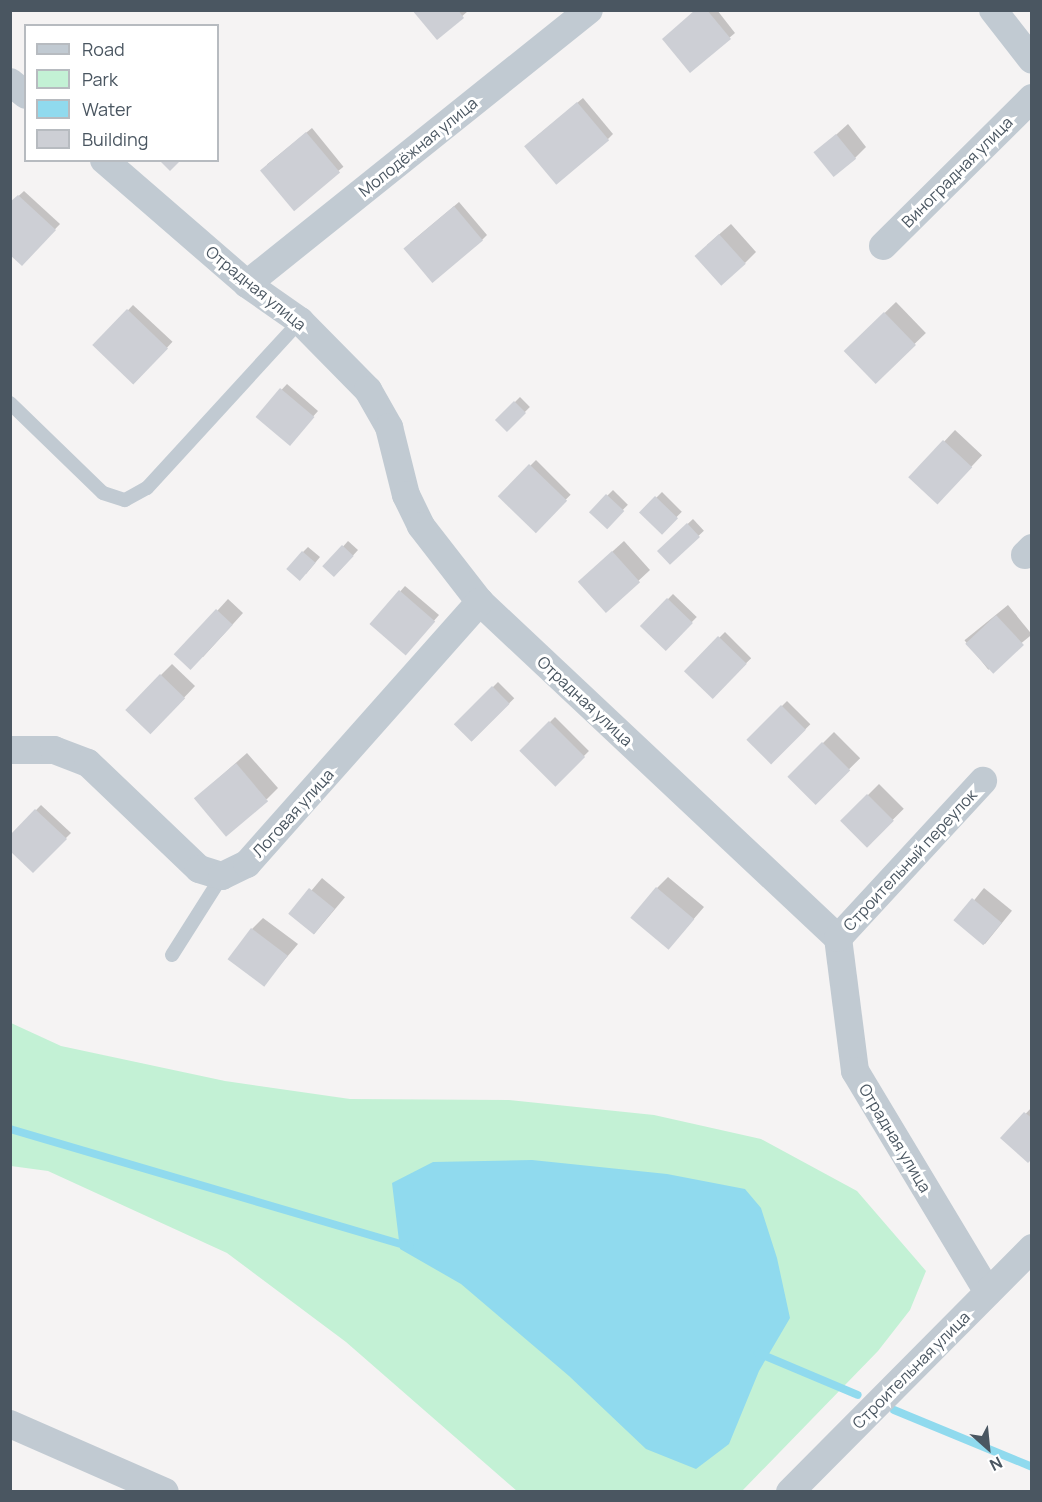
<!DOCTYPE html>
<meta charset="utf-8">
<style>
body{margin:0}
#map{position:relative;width:1042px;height:1502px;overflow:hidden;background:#f5f3f3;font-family:Manrope,sans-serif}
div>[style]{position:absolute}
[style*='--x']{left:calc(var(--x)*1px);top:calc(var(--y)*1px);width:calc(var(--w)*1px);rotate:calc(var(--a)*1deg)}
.green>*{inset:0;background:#c3f1d5}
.water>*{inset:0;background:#90daee}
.shadow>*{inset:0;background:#0003;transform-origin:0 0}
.stream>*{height:8px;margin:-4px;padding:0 4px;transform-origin:4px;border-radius:4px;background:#90daee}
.building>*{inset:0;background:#cdcfd5;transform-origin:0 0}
.service>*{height:14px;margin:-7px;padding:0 7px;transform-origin:7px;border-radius:7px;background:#c1cad2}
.minor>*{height:28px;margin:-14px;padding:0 14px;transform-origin:14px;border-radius:14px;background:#c1cad2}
span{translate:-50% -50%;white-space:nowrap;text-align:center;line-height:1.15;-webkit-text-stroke:6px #fff;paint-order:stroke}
.street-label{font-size:16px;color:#4a5661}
.frame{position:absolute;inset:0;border:12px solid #4a5661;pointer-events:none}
.legend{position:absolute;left:24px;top:24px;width:195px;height:138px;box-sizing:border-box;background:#fff;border:2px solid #b7bbc0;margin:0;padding:8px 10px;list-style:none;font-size:18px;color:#4a5661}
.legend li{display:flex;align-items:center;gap:12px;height:30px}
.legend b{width:30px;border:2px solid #b7bbc0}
.north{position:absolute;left:958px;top:1418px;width:60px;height:60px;-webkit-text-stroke:4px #fff;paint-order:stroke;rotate:153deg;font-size:16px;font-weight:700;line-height:24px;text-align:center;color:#4a5661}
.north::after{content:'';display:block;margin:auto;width:21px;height:27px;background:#4a5661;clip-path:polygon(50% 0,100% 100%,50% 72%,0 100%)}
</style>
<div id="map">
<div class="green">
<div style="clip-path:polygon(11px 1023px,61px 1046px,225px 1081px,350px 1099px,509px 1100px,654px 1115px,761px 1139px,857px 1191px,926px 1271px,910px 1310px,878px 1351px,742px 1491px,517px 1491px,346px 1342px,227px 1253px,48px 1171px,11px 1166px)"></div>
</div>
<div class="water">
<div style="clip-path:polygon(532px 1160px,667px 1174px,745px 1189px,761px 1208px,777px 1258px,790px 1318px,759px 1371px,729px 1444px,696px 1469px,646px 1449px,569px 1376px,461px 1284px,400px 1249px,392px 1183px,433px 1162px)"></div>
</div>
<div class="shadow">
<div style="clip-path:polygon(414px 10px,468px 10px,468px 11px,437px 38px)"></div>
<div style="clip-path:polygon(696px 10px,717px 10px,735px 33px,690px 71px)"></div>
<div style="clip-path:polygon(583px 98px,613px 134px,608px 139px,531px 141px)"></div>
<div style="clip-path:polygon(848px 124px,866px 147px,855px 158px,816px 153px)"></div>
<div style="left:312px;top:128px;width:50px;height:58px;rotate:51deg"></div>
<div style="clip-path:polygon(24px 191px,60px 224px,22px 264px,10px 204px)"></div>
<div style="clip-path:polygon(459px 202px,487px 235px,482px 240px,410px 243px)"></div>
<div style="clip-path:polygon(731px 224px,756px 252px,745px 263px,707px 245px)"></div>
<div style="left:896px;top:302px;width:43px;height:70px;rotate:46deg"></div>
<div style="left:133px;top:305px;width:54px;height:55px;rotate:43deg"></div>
<div style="clip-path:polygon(287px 384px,318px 411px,294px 438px,257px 416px)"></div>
<div style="left:520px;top:397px;width:14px;height:33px;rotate:45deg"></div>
<div style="left:955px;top:430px;width:37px;height:65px;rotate:43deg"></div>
<div style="left:536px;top:460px;width:49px;height:51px;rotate:45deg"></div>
<div style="left:613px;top:490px;width:21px;height:31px;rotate:45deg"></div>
<div style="left:662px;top:492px;width:28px;height:28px;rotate:45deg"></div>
<div style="left:693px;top:519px;width:16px;height:47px;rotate:47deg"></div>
<div style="clip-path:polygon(348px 541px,358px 550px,340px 570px,325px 567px)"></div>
<div style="clip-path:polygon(624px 541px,650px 570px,606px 611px,591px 571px)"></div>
<div style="clip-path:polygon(308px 547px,320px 557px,306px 574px,303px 552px)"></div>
<div style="clip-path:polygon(405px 586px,439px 615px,410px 648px,372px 624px)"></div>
<div style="left:673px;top:594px;width:33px;height:45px;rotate:44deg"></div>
<div style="clip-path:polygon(228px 599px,243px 613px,203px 657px,177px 655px)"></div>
<div style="left:1008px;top:605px;width:38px;height:56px;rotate:51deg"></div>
<div style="left:725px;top:632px;width:37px;height:55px;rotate:45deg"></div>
<div style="clip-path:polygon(172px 664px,195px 686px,163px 720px,161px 675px)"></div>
<div style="left:498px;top:682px;width:23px;height:60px;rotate:45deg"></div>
<div style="left:787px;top:701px;width:33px;height:55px;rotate:45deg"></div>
<div style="left:555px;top:717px;width:48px;height:47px;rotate:45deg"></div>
<div style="left:834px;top:732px;width:37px;height:63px;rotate:45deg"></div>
<div style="clip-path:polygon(247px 753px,278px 788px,267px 799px,196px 798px)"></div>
<div style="left:879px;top:784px;width:35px;height:52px;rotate:45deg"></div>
<div style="clip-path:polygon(41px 805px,71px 833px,33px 871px,10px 837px)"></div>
<div style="clip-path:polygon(668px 877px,704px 907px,669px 948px,657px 888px)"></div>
<div style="left:322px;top:878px;width:30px;height:48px;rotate:40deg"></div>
<div style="left:984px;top:888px;width:36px;height:43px;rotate:39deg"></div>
<div style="clip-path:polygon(263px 918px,298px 944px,264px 984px,252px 929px)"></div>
<div style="clip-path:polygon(1032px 1107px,1032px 1157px,1003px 1138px)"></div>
</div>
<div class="stream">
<div style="--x:10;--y:1129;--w:417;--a:16.4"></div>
<div style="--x:758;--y:1353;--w:108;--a:22.8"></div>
<div style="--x:894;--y:1410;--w:149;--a:22.4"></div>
</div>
<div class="building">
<div style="clip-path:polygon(412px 10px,458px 10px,464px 18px,437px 40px)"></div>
<div style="clip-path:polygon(695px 10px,707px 10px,731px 39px,690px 73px,662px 39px)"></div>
<div style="left:577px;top:102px;width:50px;height:69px;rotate:50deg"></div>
<div style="left:306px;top:132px;width:53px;height:60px;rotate:50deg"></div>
<div style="left:836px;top:134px;width:32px;height:29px;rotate:51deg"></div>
<div style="clip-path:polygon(159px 160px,181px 160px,170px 171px)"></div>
<div style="clip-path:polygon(18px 195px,56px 230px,22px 266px,10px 255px,10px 202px)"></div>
<div style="left:454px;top:206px;width:45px;height:66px;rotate:50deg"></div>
<div style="left:719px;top:234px;width:40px;height:33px;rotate:48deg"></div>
<div style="left:127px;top:309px;width:57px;height:50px;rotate:44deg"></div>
<div style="left:884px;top:312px;width:46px;height:56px;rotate:46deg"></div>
<div style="left:280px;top:388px;width:45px;height:38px;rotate:40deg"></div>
<div style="left:514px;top:401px;width:17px;height:27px;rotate:45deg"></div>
<div style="left:943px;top:440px;width:40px;height:51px;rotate:43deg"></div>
<div style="left:529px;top:464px;width:53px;height:45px;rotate:44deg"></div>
<div style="left:606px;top:494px;width:25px;height:25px;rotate:43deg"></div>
<div style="left:655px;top:496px;width:32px;height:23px;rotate:44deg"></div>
<div style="left:687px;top:523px;width:19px;height:41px;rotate:47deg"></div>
<div style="left:342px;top:545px;width:16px;height:29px;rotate:43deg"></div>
<div style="left:302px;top:551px;width:18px;height:24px;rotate:41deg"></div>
<div style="left:612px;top:551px;width:42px;height:46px;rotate:48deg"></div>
<div style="left:399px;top:590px;width:48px;height:45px;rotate:41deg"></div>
<div style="left:667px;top:598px;width:36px;height:39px;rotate:44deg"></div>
<div style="left:216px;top:609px;width:23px;height:62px;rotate:43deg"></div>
<div style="left:996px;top:615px;width:41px;height:42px;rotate:47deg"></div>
<div style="left:718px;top:636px;width:40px;height:49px;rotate:44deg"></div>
<div style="left:160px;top:674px;width:35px;height:50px;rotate:44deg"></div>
<div style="left:492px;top:686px;width:25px;height:54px;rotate:45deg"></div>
<div style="left:781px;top:705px;width:35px;height:49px;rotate:45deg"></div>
<div style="left:549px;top:721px;width:51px;height:42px;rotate:45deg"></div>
<div style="left:822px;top:742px;width:40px;height:49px;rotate:45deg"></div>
<div style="left:236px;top:763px;width:50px;height:55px;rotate:50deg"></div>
<div style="left:867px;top:794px;width:38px;height:38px;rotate:45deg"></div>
<div style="clip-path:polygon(35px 809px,67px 839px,33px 873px,10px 851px,10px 835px)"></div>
<div style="left:656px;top:887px;width:50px;height:40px;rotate:40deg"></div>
<div style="left:309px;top:888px;width:33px;height:33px;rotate:39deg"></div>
<div style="left:972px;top:898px;width:39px;height:29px;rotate:40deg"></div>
<div style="left:251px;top:928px;width:46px;height:39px;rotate:37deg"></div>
<div style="clip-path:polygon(1024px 1112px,1032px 1118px,1032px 1159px,1028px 1163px,1000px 1138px)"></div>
</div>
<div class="service">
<div style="--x:10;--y:403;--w:129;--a:44.1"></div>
<div style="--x:103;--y:493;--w:23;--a:18"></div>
<div style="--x:125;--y:500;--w:25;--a:-29"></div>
<div style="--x:147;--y:488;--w:226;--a:-47.5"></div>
<div style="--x:172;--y:955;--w:93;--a:-57.7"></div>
</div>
<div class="minor">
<div style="--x:993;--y:10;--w:63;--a:52"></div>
<div style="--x:10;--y:82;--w:21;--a:39"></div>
<div style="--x:104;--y:160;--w:189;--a:40.9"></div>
<div style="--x:247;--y:284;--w:65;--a:34.9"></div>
<div style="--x:300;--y:321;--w:97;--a:45.4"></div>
<div style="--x:368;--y:390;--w:43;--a:60.4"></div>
<div style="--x:389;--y:427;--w:70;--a:76"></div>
<div style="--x:406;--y:495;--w:34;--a:64"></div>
<div style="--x:421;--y:526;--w:96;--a:52.2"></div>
<div style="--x:480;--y:602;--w:491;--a:43.2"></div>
<div style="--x:838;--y:938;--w:134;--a:82.7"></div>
<div style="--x:855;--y:1071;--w:258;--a:59"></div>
<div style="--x:883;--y:246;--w:210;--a:-44.8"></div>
<div style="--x:247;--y:284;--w:438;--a:-38.7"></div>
<div style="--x:1025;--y:555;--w:10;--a:-45"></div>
<div style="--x:10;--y:750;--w:44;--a:0"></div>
<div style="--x:54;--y:750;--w:36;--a:21"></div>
<div style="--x:88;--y:763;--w:153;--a:43.7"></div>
<div style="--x:199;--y:869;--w:24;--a:17"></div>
<div style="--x:222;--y:876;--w:28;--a:-26"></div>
<div style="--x:247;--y:864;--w:351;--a:-48.4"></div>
<div style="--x:838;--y:938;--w:214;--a:-47.3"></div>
<div style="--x:10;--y:1424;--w:169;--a:23.7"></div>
<div style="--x:790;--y:1492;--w:344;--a:-45.2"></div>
</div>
<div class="street-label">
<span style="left:418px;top:147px;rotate:-39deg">Молодёжная улица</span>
<span style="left:957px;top:172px;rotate:-45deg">Виноградная улица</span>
<span style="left:256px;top:288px;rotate:39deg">Отрадная улица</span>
<span style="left:585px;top:701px;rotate:43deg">Отрадная улица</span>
<span style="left:293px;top:813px;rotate:-48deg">Логовая улица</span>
<span style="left:910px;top:860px;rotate:-47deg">Строительный переулок</span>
<span style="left:895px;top:1138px;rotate:59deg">Отрадная улица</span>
<span style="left:911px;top:1370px;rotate:-45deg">Строительная улица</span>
</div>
<div class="frame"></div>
<ul class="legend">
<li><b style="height:8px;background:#c1cad2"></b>Road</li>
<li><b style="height:16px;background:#c3f1d5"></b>Park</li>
<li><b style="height:16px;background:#90daee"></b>Water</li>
<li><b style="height:16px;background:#cdcfd5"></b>Building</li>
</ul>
<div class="north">N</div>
</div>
